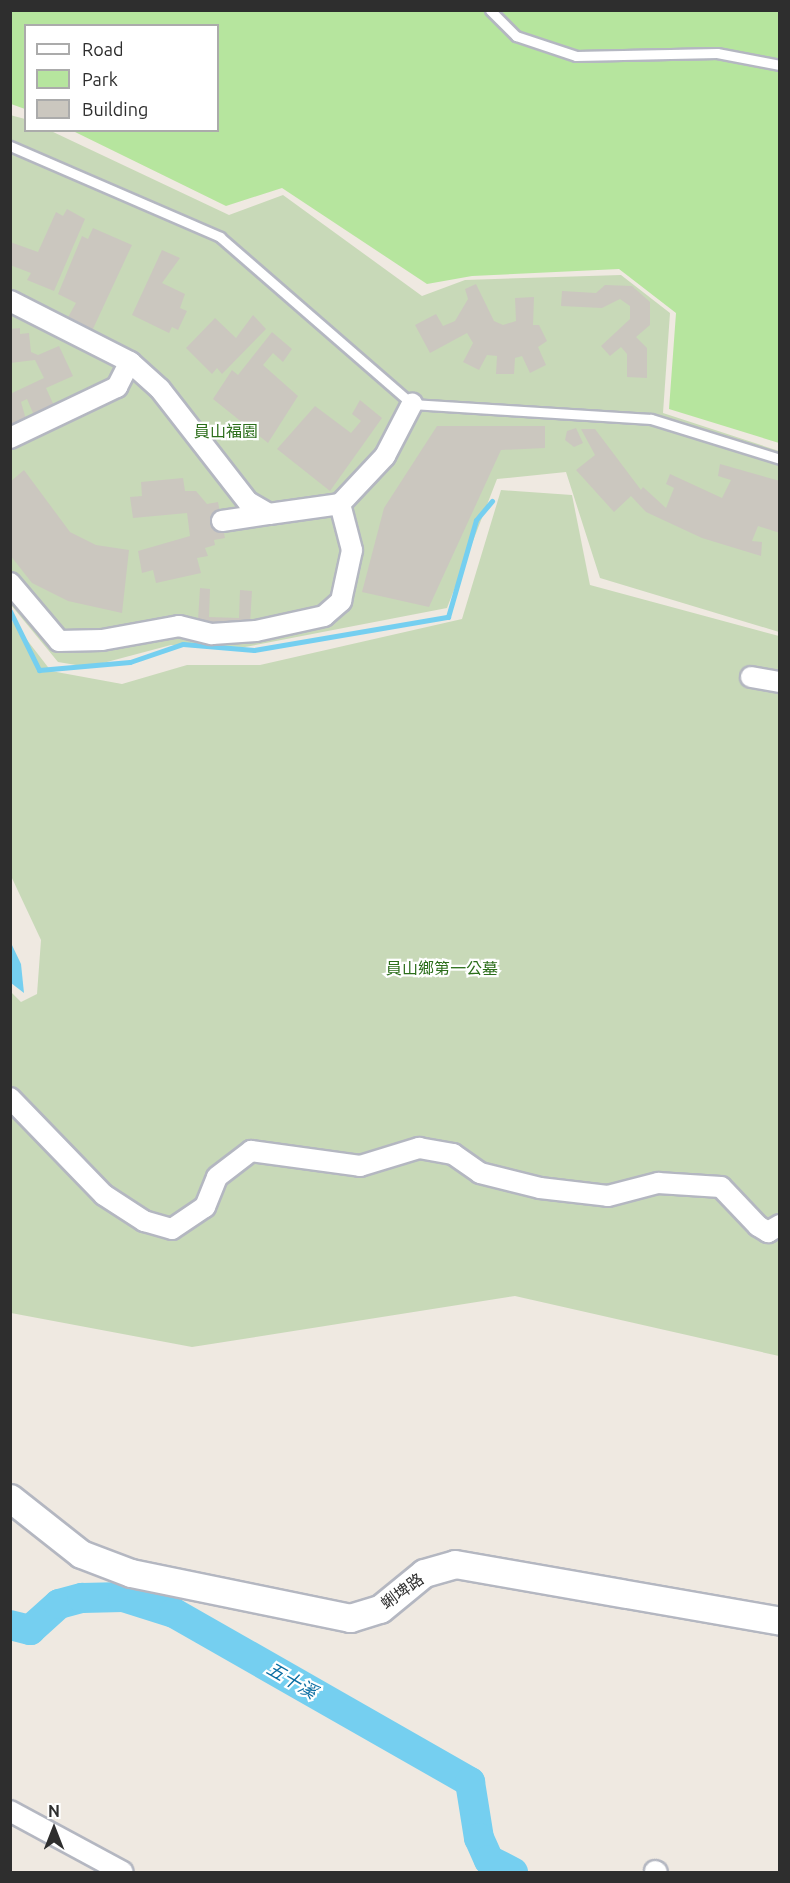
<!DOCTYPE html>
<meta charset="utf-8">
<style>
body{margin:0}
#map{position:relative;width:790px;height:1883px;overflow:hidden;background:#efe9e1;font-family:Ubuntu,"Noto Sans TC",sans-serif}
div>[style]{position:absolute}
[style*='--x']{left:calc(var(--x)*1px);top:calc(var(--y)*1px);width:calc(var(--w)*1px);rotate:calc(var(--a)*1deg)}
.green>*{inset:0;background:#b6e59e}
.cemetery>*{inset:0;background:#c8d9b8}
.water>*{inset:0;background:#75cff0}
.stream>*{height:5px;margin:-2.5px;padding:0 2.5px;transform-origin:2.5px;border-radius:2.5px;background:#75cff0}
.river>*{height:30px;margin:-15px;padding:0 15px;transform-origin:15px;border-radius:15px;background:#75cff0}
.building>*{inset:0;background:#cbc7bf}
.roads{filter:drop-shadow(2px 0 #b4b7c1) drop-shadow(-2px 0 #b4b7c1) drop-shadow(0 2px #b4b7c1) drop-shadow(0 -2px #b4b7c1)}
.lane>*{height:9px;margin:-4.5px;padding:0 4.5px;transform-origin:4.5px;border-radius:4.5px;background:#fff}
.street>*{height:20px;margin:-10px;padding:0 10px;transform-origin:10px;border-radius:10px;background:#fff}
.secondary>*{height:27px;margin:-13.5px;padding:0 13.5px;transform-origin:13.5px;border-radius:13.5px;background:#fff}
span{translate:-50% -50%;white-space:nowrap;text-align:center;line-height:1.15;-webkit-text-stroke:4.5px #fff;paint-order:stroke}
.park-label{font-size:16px;color:#2c6e1b}
.street-label{font-size:16px;color:#2e2e2e}
.water-label{font-size:18px;color:#0d6fa3;font-style:italic}
.frame{position:absolute;inset:0;border:12px solid #2e2e2e;pointer-events:none}
.legend{position:absolute;left:24px;top:24px;width:195px;height:108px;box-sizing:border-box;background:#fff;border:2px solid #ababab;margin:0;padding:8px 10px;list-style:none;font-size:18px;color:#2e2e2e}
.legend li{display:flex;align-items:center;gap:12px;height:30px}
.legend b{width:30px;border:2px solid #ababab}
.north{position:absolute;left:24px;top:1799px;width:60px;height:60px;-webkit-text-stroke:4px #fff;paint-order:stroke;rotate:0deg;font-size:16px;font-weight:700;line-height:24px;text-align:center;color:#2e2e2e}
.north::after{content:'';display:block;margin:auto;width:21px;height:27px;background:#2e2e2e;clip-path:polygon(50% 0,100% 100%,50% 72%,0 100%)}
</style>
<div id="map">
<div class="green">
<div style="clip-path:polygon(10px 11px,779px 11px,779px 443px,669px 409px,676px 313px,619px 269px,472px 276px,427px 284px,282px 188px,226px 206px,73px 131px,218px 130px,218px 26px,26px 26px,25px 109px,11px 104px)"></div>
</div>
<div class="cemetery">
<div style="clip-path:polygon(10px 115px,25px 119px,26px 130px,51px 131px,229px 215px,283px 195px,422px 296px,465px 280px,621px 275px,670px 313px,663px 413px,779px 451px,779px 632px,600px 578px,566px 472px,497px 479px,447px 608px,245px 647px,171px 645px,88px 667px,58px 662px,11px 605px)"></div>
<div style="clip-path:polygon(501px 490px,572px 495px,590px 585px,779px 636px,779px 1356px,515px 1296px,192px 1347px,11px 1313px,11px 992px,21px 1002px,37px 994px,41px 940px,11px 876px,10px 618px,51px 671px,122px 684px,187px 665px,260px 665px,462px 619px)"></div>
</div>
<div class="water">
<div style="clip-path:polygon(11px 943px,21px 964px,24px 993px,11px 983px)"></div>
</div>
<div class="stream">
<div style="--x:10;--y:611;--w:66;--a:63.8"></div>
<div style="--x:39;--y:670;--w:91;--a:-5"></div>
<div style="--x:130;--y:662;--w:56;--a:-18.8"></div>
<div style="--x:183;--y:644;--w:71;--a:4.8"></div>
<div style="--x:254;--y:650;--w:197;--a:-9.7"></div>
<div style="--x:448;--y:617;--w:101;--a:-73.9"></div>
<div style="--x:476;--y:520;--w:25;--a:-50"></div>
</div>
<div class="river">
<div style="--x:10;--y:1625;--w:21;--a:14"></div>
<div style="--x:30;--y:1630;--w:39;--a:-42"></div>
<div style="--x:59;--y:1604;--w:24;--a:-15"></div>
<div style="--x:82;--y:1598;--w:41;--a:-1.4"></div>
<div style="--x:123;--y:1597;--w:53;--a:17.4"></div>
<div style="--x:174;--y:1613;--w:341;--a:29.7"></div>
<div style="--x:470;--y:1782;--w:57;--a:80.9"></div>
<div style="--x:479;--y:1838;--w:24;--a:66"></div>
<div style="--x:489;--y:1860;--w:27;--a:27"></div>
</div>
<div class="building">
<div style="clip-path:polygon(67px 209px,85px 219px,54px 291px,27px 280px,31px 273px,10px 265px,10px 242px,38px 252px,56px 212px,63px 216px)"></div>
<div style="clip-path:polygon(93px 228px,132px 245px,92px 331px,67px 319px,76px 303px,58px 294px,82px 236px,88px 239px)"></div>
<div style="clip-path:polygon(162px 250px,180px 258px,162px 283px,185px 294px,180px 308px,187px 311px,178px 330px,172px 327px,169px 333px,132px 315px)"></div>
<div style="clip-path:polygon(476px 284px,494px 321px,503px 325px,516px 321px,515px 298px,534px 297px,533px 325px,539px 325px,547px 341px,538px 347px,546px 365px,530px 373px,522px 356px,515px 358px,514px 374px,496px 374px,497px 356px,487px 355px,479px 370px,463px 362px,473px 343px,467px 333px,430px 353px,415px 325px,436px 314px,443px 326px,455px 321px,468px 299px,465px 289px)"></div>
<div style="clip-path:polygon(605px 285px,632px 286px,650px 302px,650px 325px,636px 337px,647px 348px,647px 378px,627px 377px,627px 354px,621px 347px,610px 356px,601px 346px,630px 319px,630px 306px,620px 299px,602px 308px,561px 306px,562px 291px,596px 293px)"></div>
<div style="clip-path:polygon(253px 315px,266px 329px,222px 374px,217px 368px,212px 374px,186px 348px,215px 318px,236px 338px)"></div>
<div style="clip-path:polygon(20px 328px,20px 334px,29px 333px,31px 352px,38px 355px,59px 346px,73px 376px,46px 388px,56px 410px,36px 420px,27px 399px,21px 402px,27px 423px,10px 428px,10px 394px,44px 378px,35px 360px,10px 363px,10px 329px)"></div>
<div style="clip-path:polygon(272px 332px,292px 349px,283px 362px,273px 353px,263px 365px,298px 396px,268px 443px,213px 399px,232px 370px,238px 375px)"></div>
<div style="clip-path:polygon(360px 400px,382px 418px,330px 491px,277px 449px,315px 406px,351px 433px,361px 421px,352px 414px)"></div>
<div style="clip-path:polygon(437px 426px,545px 426px,545px 448px,501px 450px,429px 607px,362px 592px,384px 508px)"></div>
<div style="clip-path:polygon(576px 428px,583px 443px,574px 447px,565px 440px,567px 431px)"></div>
<div style="clip-path:polygon(581px 429px,595px 429px,641px 490px,643px 487px,666px 508px,674px 488px,666px 484px,670px 474px,722px 498px,731px 480px,718px 476px,720px 464px,780px 481px,780px 533px,758px 526px,752px 541px,762px 542px,761px 556px,702px 538px,646px 512px,631px 496px,614px 512px,576px 470px,595px 455px)"></div>
<div style="clip-path:polygon(24px 470px,70px 532px,96px 545px,129px 550px,122px 613px,68px 601px,32px 583px,10px 555px,10px 482px)"></div>
<div style="clip-path:polygon(183px 478px,185px 491px,196px 491px,207px 504px,218px 502px,225px 538px,214px 540px,215px 545px,205px 548px,208px 556px,197px 558px,201px 573px,156px 583px,153px 570px,142px 573px,138px 551px,190px 536px,187px 513px,133px 518px,130px 497px,142px 496px,141px 482px)"></div>
<div style="clip-path:polygon(200px 588px,210px 589px,209px 617px,239px 618px,240px 590px,252px 591px,250px 624px,206px 627px,206px 620px,198px 620px)"></div>
</div>
<div class="roads">
<div class="lane">
<div style="--x:490;--y:10;--w:37;--a:45"></div>
<div style="--x:516;--y:36;--w:63;--a:18.4"></div>
<div style="--x:576;--y:56;--w:141;--a:-1.2"></div>
<div style="--x:717;--y:53;--w:64;--a:10.8"></div>
<div style="--x:10;--y:146;--w:229;--a:23.4"></div>
<div style="--x:220;--y:237;--w:254;--a:41"></div>
<div style="--x:412;--y:404;--w:239;--a:3.6"></div>
<div style="--x:651;--y:419;--w:135;--a:17.2"></div>
</div>
<div class="street">
<div style="--x:10;--y:301;--w:135;--a:26.9"></div>
<div style="--x:130;--y:362;--w:40;--a:42"></div>
<div style="--x:160;--y:389;--w:143;--a:52.1"></div>
<div style="--x:248;--y:502;--w:24;--a:30"></div>
<div style="--x:269;--y:514;--w:72;--a:-8"></div>
<div style="--x:340;--y:504;--w:66;--a:-46.8"></div>
<div style="--x:385;--y:456;--w:59;--a:-62.6"></div>
<div style="--x:10;--y:438;--w:119;--a:-25.5"></div>
<div style="--x:117;--y:387;--w:28;--a:-63"></div>
<div style="--x:222;--y:521;--w:48;--a:-8.5"></div>
<div style="--x:10;--y:583;--w:76;--a:49.8"></div>
<div style="--x:59;--y:641;--w:43;--a:-1.3"></div>
<div style="--x:102;--y:640;--w:78;--a:-10.3"></div>
<div style="--x:179;--y:626;--w:34;--a:14"></div>
<div style="--x:212;--y:634;--w:44;--a:-3.9"></div>
<div style="--x:256;--y:631;--w:70;--a:-12.4"></div>
<div style="--x:324;--y:616;--w:23;--a:-41"></div>
<div style="--x:341;--y:601;--w:52;--a:-77.8"></div>
<div style="--x:352;--y:550;--w:48;--a:-104.6"></div>
<div style="--x:751;--y:677;--w:29;--a:10"></div>
<div style="--x:10;--y:1098;--w:135;--a:45.9"></div>
<div style="--x:104;--y:1195;--w:48;--a:33"></div>
<div style="--x:144;--y:1221;--w:29;--a:16"></div>
<div style="--x:172;--y:1229;--w:40;--a:-34"></div>
<div style="--x:205;--y:1207;--w:32;--a:-68"></div>
<div style="--x:217;--y:1177;--w:43;--a:-37.4"></div>
<div style="--x:251;--y:1151;--w:110;--a:7.8"></div>
<div style="--x:360;--y:1166;--w:62;--a:-17"></div>
<div style="--x:419;--y:1148;--w:35;--a:10"></div>
<div style="--x:453;--y:1154;--w:33;--a:35"></div>
<div style="--x:480;--y:1173;--w:62;--a:14"></div>
<div style="--x:540;--y:1188;--w:68;--a:6.7"></div>
<div style="--x:608;--y:1196;--w:52;--a:-14.6"></div>
<div style="--x:658;--y:1183;--w:63;--a:3.6"></div>
<div style="--x:721;--y:1187;--w:54;--a:46.5"></div>
<div style="--x:758;--y:1226;--w:12;--a:31"></div>
<div style="--x:768;--y:1232;--w:14;--a:-30"></div>
<div style="--x:10;--y:1811;--w:128;--a:28.4"></div>
<div style="--x:655;--y:1871;--w:2;--a:27"></div>
</div>
<div class="secondary">
<div style="--x:10;--y:1498;--w:90;--a:38.3"></div>
<div style="--x:81;--y:1554;--w:53;--a:20.8"></div>
<div style="--x:131;--y:1573;--w:224;--a:11.6"></div>
<div style="--x:350;--y:1618;--w:31;--a:-17"></div>
<div style="--x:380;--y:1609;--w:57;--a:-39.3"></div>
<div style="--x:424;--y:1573;--w:32;--a:-16"></div>
<div style="--x:455;--y:1564;--w:330;--a:9.9"></div>
</div>
</div>
<div class="park-label">
<span style="left:226px;top:431px">員山福園</span>
<span style="left:442px;top:968px">員山鄉第一公墓</span>
</div>
<div class="street-label">
<span style="left:402px;top:1591px;rotate:-36deg">蜊埤路</span>
</div>
<div class="water-label">
<span style="left:292px;top:1680px;rotate:30deg">五十溪</span>
</div>
<div class="frame"></div>
<ul class="legend">
<li><b style="height:8px;background:#fff"></b>Road</li>
<li><b style="height:16px;background:#b6e59e"></b>Park</li>
<li><b style="height:16px;background:#cbc7bf"></b>Building</li>
</ul>
<div class="north">N</div>
</div>
